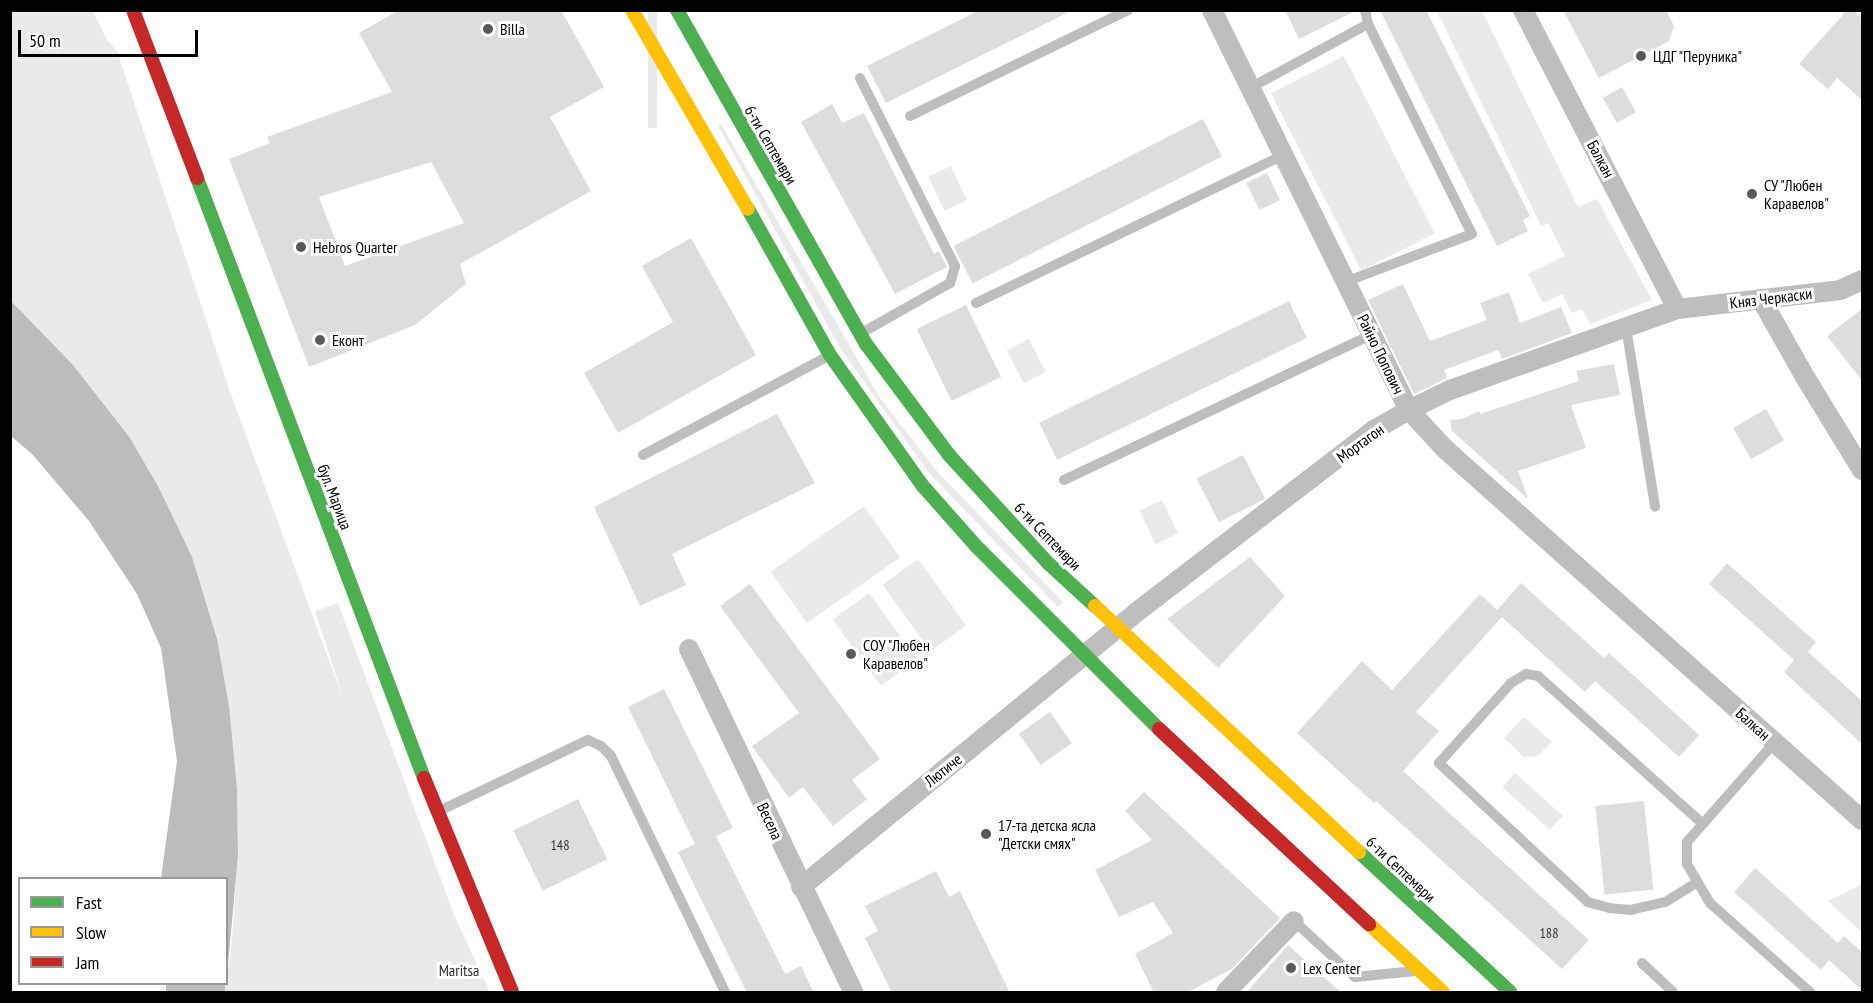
<!DOCTYPE html>
<meta charset="utf-8">
<style>
body{margin:0}
#map{position:relative;width:1873px;height:1003px;overflow:hidden;background:#fff;font-family:"PT Sans Narrow",sans-serif}
div>[style]{position:absolute}
[style*='--x']{left:calc(var(--x)*1px);top:calc(var(--y)*1px);width:calc(var(--w)*1px);rotate:calc(var(--a)*1deg)}
.green>*{inset:0;background:#eaeaea;transform-origin:0 0}
.water>*{inset:0;background:#bcbcbc;transform-origin:0 0}
.building>*{inset:0;background:#ddd;transform-origin:0 0}
.lane>*{height:10px;margin:-5px;padding:0 5px;transform-origin:5px;border-radius:5px;background:#bebebe}
.street>*{height:20px;margin:-10px;padding:0 10px;transform-origin:10px;border-radius:10px;background:#bebebe}
.fast>*{height:14px;margin:-7px;padding:0 7px;transform-origin:7px;border-radius:7px;background:#4caf50}
.slow>*{height:14px;margin:-7px;padding:0 7px;transform-origin:7px;border-radius:7px;background:#ffc107}
.jam>*{height:14px;margin:-7px;padding:0 7px;transform-origin:7px;border-radius:7px;background:#c62828}
.dots>*{width:16px;height:16px;translate:-50% -50%;box-sizing:border-box;border:3px solid #fff;border-radius:50%}
span{translate:-50% -50%;white-space:nowrap;text-align:center;line-height:1.15;-webkit-text-stroke:6px #fff;paint-order:stroke}
.number-label{font-size:14px;color:#373737}
.number-label span{-webkit-text-stroke-width:0}
.poi-label{font-size:16px;color:#000}
.left{translate:0 -50%;text-align:left}
.street-label{font-size:16px;color:#000}
.park-label{font-size:16px;color:#303030}
.frame{position:absolute;inset:0;border:12px solid #000;pointer-events:none}
.legend{position:absolute;left:18px;top:877px;width:210px;height:108px;box-sizing:border-box;background:#fff;border:2px solid #999;margin:0;padding:8px 10px;list-style:none;font-size:18px;color:#000}
.legend li{display:flex;align-items:center;gap:12px;height:30px}
.legend b{width:30px;border:2px solid #999}
.scale{position:absolute;left:18px;top:30px;width:180px;height:27px;box-sizing:border-box;border:3px solid #000;border-top:0;padding-left:8px;font-size:18px;line-height:21px;white-space:nowrap;color:#000;-webkit-text-stroke:4px #fff;paint-order:stroke}
</style>
<div id="map">
<div class="green">
<div style="clip-path:polygon(10px 11px,93px 11px,107px 40px,117px 51px,229px 389px,344px 701px,315px 611px,338px 603px,455px 917px,490px 992px,224px 992px,231px 952px,238px 856px,237px 789px,20px 312px,11px 301px)"></div>
<div style="left:648px;top:11px;width:9px;height:117px"></div>
<div style="clip-path:polygon(1437px 11px,1482px 11px,1578px 207px,1597px 199px,1652px 300px,1590px 324px,1582px 309px,1572px 313px,1562px 294px,1543px 303px,1528px 274px,1565px 256px,1548px 223px,1541px 226px)"></div>
<div style="left:1344px;top:56px;width:199px;height:82px;rotate:63deg"></div>
<div style="clip-path:polygon(721px 124px,880px 398px,936px 470px,1063px 602px,1058px 607px,929px 473px,840px 348px,718px 126px)"></div>
<div style="left:951px;top:166px;width:38px;height:25px;rotate:65deg"></div>
<div style="left:1029px;top:339px;width:37px;height:25px;rotate:63deg"></div>
<div style="left:1162px;top:500px;width:37px;height:25px;rotate:64deg"></div>
<div style="left:864px;top:506px;width:63px;height:114px;rotate:55deg"></div>
<div style="left:918px;top:559px;width:82px;height:44px;rotate:54deg"></div>
<div style="left:869px;top:593px;width:82px;height:45px;rotate:54deg"></div>
<div style="clip-path:polygon(1524px 717px,1552px 742px,1538px 756px,1524px 757px,1504px 738px)"></div>
<div style="left:1515px;top:773px;width:64px;height:19px;rotate:42deg"></div>
<div style="clip-path:polygon(1862px 884px,1862px 933px,1828px 901px)"></div>
</div>
<div class="water">
<div style="clip-path:polygon(11px 301px,73px 365px,130px 438px,159px 488px,192px 557px,217px 639px,229px 706px,237px 789px,238px 856px,227px 976px,226px 878px,161px 878px,177px 761px,161px 648px,137px 594px,89px 521px,32px 454px,11px 436px)"></div>
<div style="left:166px;top:984px;width:59px;height:8px"></div>
</div>
<div class="building">
<div style="clip-path:polygon(evenodd,399px 10px,561px 10px,604px 87px,550px 117px,591px 191px,460px 264px,466px 284px,415px 325px,309px 367px,229px 159px,270px 143px,267px 137px,392px 92px,359px 33px,399px 10px,431px 162px,464px 223px,345px 266px,319px 197px,431px 162px)"></div>
<div style="clip-path:polygon(980px 10px,1073px 10px,886px 103px,867px 66px)"></div>
<div style="clip-path:polygon(1285px 10px,1357px 10px,1299px 39px)"></div>
<div style="clip-path:polygon(1380px 10px,1426px 10px,1530px 216px,1523px 220px,1528px 231px,1497px 246px)"></div>
<div style="clip-path:polygon(1563px 10px,1666px 10px,1674px 26px,1669px 41px,1599px 78px)"></div>
<div style="clip-path:polygon(1847px 10px,1853px 10px,1863px 19px,1863px 101px,1837px 78px,1828px 89px,1799px 64px)"></div>
<div style="left:1622px;top:87px;width:29px;height:22px;rotate:61deg"></div>
<div style="clip-path:polygon(832px 104px,842px 123px,864px 113px,934px 254px,939px 251px,947px 267px,895px 294px,801px 122px)"></div>
<div style="left:1203px;top:119px;width:42px;height:280px;rotate:63deg"></div>
<div style="left:1267px;top:173px;width:30px;height:23px;rotate:64deg"></div>
<div style="clip-path:polygon(691px 238px,756px 355px,618px 433px,584px 373px,673px 322px,642px 266px)"></div>
<div style="clip-path:polygon(1403px 284px,1430px 341px,1487px 320px,1480px 303px,1509px 292px,1520px 323px,1561px 307px,1572px 333px,1502px 359px,1498px 350px,1444px 370px,1447px 378px,1414px 394px,1368px 300px)"></div>
<div style="left:1289px;top:301px;width:41px;height:278px;rotate:64deg"></div>
<div style="left:966px;top:305px;width:80px;height:55px;rotate:64deg"></div>
<div style="clip-path:polygon(1863px 308px,1863px 382px,1827px 336px)"></div>
<div style="clip-path:polygon(1614px 364px,1620px 395px,1571px 405px,1586px 448px,1518px 471px,1528px 499px,1452px 431px,1450px 420px,1462px 419px,1479px 411px,1480px 414px,1579px 381px,1576px 371px)"></div>
<div style="left:1766px;top:409px;width:36px;height:38px;rotate:60deg"></div>
<div style="clip-path:polygon(777px 414px,815px 483px,672px 554px,686px 585px,640px 606px,594px 507px)"></div>
<div style="left:1243px;top:455px;width:49px;height:52px;rotate:63deg"></div>
<div style="clip-path:polygon(1250px 557px,1285px 596px,1218px 668px,1167px 619px)"></div>
<div style="clip-path:polygon(1727px 563px,1816px 642px,1808px 652px,1863px 702px,1863px 745px,1784px 672px,1794px 660px,1709px 584px)"></div>
<div style="clip-path:polygon(1521px 583px,1604px 658px,1609px 653px,1699px 735px,1679px 757px,1595px 681px,1585px 692px,1502px 617px,1416px 712px,1439px 731px,1403px 771px,1589px 940px,1562px 969px,1376px 801px,1374px 803px,1297px 733px,1362px 661px,1392px 690px,1480px 594px,1497px 610px)"></div>
<div style="clip-path:polygon(750px 584px,880px 759px,852px 780px,867px 799px,833px 826px,803px 787px,789px 798px,752px 746px,799px 713px,720px 606px)"></div>
<div style="clip-path:polygon(664px 689px,733px 828px,716px 836px,785px 974px,801px 966px,814px 993px,747px 993px,678px 852px,695px 844px,628px 707px)"></div>
<div style="left:1050px;top:712px;width:38px;height:38px;rotate:55deg"></div>
<div style="clip-path:polygon(1144px 792px,1280px 918px,1232px 969px,1186px 993px,1154px 993px,1135px 954px,1173px 933px,1153px 902px,1119px 917px,1095px 870px,1152px 840px,1125px 811px)"></div>
<div style="left:578px;top:799px;width:67px;height:72px;rotate:64deg"></div>
<div style="left:1644px;top:801px;width:89px;height:49px;rotate:84deg"></div>
<div style="clip-path:polygon(1755px 868px,1838px 943px,1844px 936px,1863px 953px,1863px 991px,1829px 960px,1821px 970px,1734px 892px)"></div>
<div style="clip-path:polygon(936px 871px,949px 897px,960px 891px,1010px 993px,892px 993px,865px 938px,878px 931px,865px 906px)"></div>
<div style="clip-path:polygon(1288px 945px,1342px 993px,1246px 993px)"></div>
</div>
<div class="lane">
<div style="--x:1365;--y:10;--w:14;--a:78"></div>
<div style="--x:860;--y:78;--w:211;--a:63.2"></div>
<div style="--x:955;--y:266;--w:18;--a:106"></div>
<div style="--x:950;--y:283;--w:103;--a:150.5"></div>
<div style="--x:1250;--y:88;--w:134;--a:-28.5"></div>
<div style="--x:1368;--y:24;--w:234;--a:63.7"></div>
<div style="--x:1472;--y:234;--w:136;--a:159.3"></div>
<div style="--x:910;--y:116;--w:242;--a:-25.9"></div>
<div style="--x:976;--y:303;--w:341;--a:-25.7"></div>
<div style="--x:1626;--y:327;--w:182;--a:80.8"></div>
<div style="--x:643;--y:455;--w:212;--a:-28.1"></div>
<div style="--x:1064;--y:480;--w:340;--a:-25.3"></div>
<div style="--x:1774;--y:743;--w:132;--a:131.3"></div>
<div style="--x:1687;--y:842;--w:22;--a:90"></div>
<div style="--x:1687;--y:864;--w:45;--a:59.5"></div>
<div style="--x:1710;--y:903;--w:134;--a:41.7"></div>
<div style="--x:437;--y:812;--w:167;--a:-25.5"></div>
<div style="--x:588;--y:740;--w:14;--a:25"></div>
<div style="--x:601;--y:746;--w:14;--a:45"></div>
<div style="--x:611;--y:756;--w:262;--a:64.2"></div>
<div style="--x:1696;--y:883;--w:36;--a:148"></div>
<div style="--x:1665;--y:902;--w:35;--a:167"></div>
<div style="--x:1631;--y:910;--w:21;--a:-175"></div>
<div style="--x:1610;--y:908;--w:23;--a:-165"></div>
<div style="--x:1588;--y:902;--w:204;--a:-137"></div>
<div style="--x:1439;--y:763;--w:108;--a:-48"></div>
<div style="--x:1511;--y:683;--w:17;--a:-31"></div>
<div style="--x:1526;--y:674;--w:12;--a:9"></div>
<div style="--x:1538;--y:676;--w:220;--a:41.9"></div>
<div style="--x:1294;--y:921;--w:83;--a:42.6"></div>
<div style="--x:1355;--y:977;--w:61;--a:-5.6"></div>
<div style="--x:1642;--y:963;--w:42;--a:43.1"></div>
</div>
<div class="street">
<div style="--x:1212;--y:10;--w:446;--a:63.8"></div>
<div style="--x:1409;--y:410;--w:53;--a:47.3"></div>
<div style="--x:1445;--y:449;--w:558;--a:41.66"></div>
<div style="--x:1523;--y:10;--w:336;--a:62.7"></div>
<div style="--x:1761;--y:299;--w:90;--a:60.6"></div>
<div style="--x:1805;--y:377;--w:109;--a:58.5"></div>
<div style="--x:689;--y:649;--w:380;--a:64.4"></div>
<div style="--x:801;--y:887;--w:436;--a:-39.3"></div>
<div style="--x:1138;--y:611;--w:297;--a:-37.5"></div>
<div style="--x:1374;--y:430;--w:40;--a:-29.7"></div>
<div style="--x:1409;--y:410;--w:46;--a:-26"></div>
<div style="--x:1450;--y:390;--w:241;--a:-19.6"></div>
<div style="--x:1677;--y:309;--w:164;--a:-6.6"></div>
<div style="--x:1840;--y:290;--w:24;--a:-24"></div>
<div style="--x:1226;--y:992;--w:98;--a:-46.2"></div>
</div>
<div class="fast">
<div style="--x:677;--y:10;--w:384;--a:60.5"></div>
<div style="--x:866;--y:344;--w:139;--a:53.2"></div>
<div style="--x:949;--y:455;--w:147;--a:47.5"></div>
<div style="--x:1048;--y:563;--w:64;--a:42.5"></div>
<div style="--x:197;--y:178;--w:642;--a:69.28"></div>
<div style="--x:748;--y:209;--w:167;--a:60.7"></div>
<div style="--x:830;--y:355;--w:159;--a:54.7"></div>
<div style="--x:922;--y:485;--w:81;--a:48.5"></div>
<div style="--x:976;--y:546;--w:259;--a:45"></div>
<div style="--x:1359;--y:852;--w:206;--a:42.8"></div>
</div>
<div class="slow">
<div style="--x:632;--y:10;--w:230;--a:59.8"></div>
<div style="--x:1095;--y:606;--w:361;--a:43"></div>
<div style="--x:1369;--y:924;--w:100;--a:42.6"></div>
</div>
<div class="jam">
<div style="--x:133;--y:10;--w:180;--a:69.1"></div>
<div style="--x:1159;--y:729;--w:287;--a:42.9"></div>
<div style="--x:424;--y:778;--w:231;--a:67.6"></div>
</div>
<div class="dots">
<div style="left:488px;top:29px;background:#595959"></div>
<div style="left:1641px;top:56px;background:#595959"></div>
<div style="left:1752px;top:194px;background:#595959"></div>
<div style="left:301px;top:247px;background:#595959"></div>
<div style="left:320px;top:340px;background:#595959"></div>
<div style="left:851px;top:654px;background:#595959"></div>
<div style="left:986px;top:834px;background:#595959"></div>
<div style="left:1291px;top:968px;background:#595959"></div>
</div>
<div class="number-label">
<span style="left:560px;top:845px">148</span>
<span style="left:1549px;top:933px">188</span>
</div>
<div class="poi-label">
<span class="left" style="left:500px;top:29px">Billa</span>
<span class="left" style="left:1653px;top:56px">ЦДГ "Перуника"</span>
<span class="left" style="left:1764px;top:194px">СУ "Любен<br>Каравелов"</span>
<span class="left" style="left:313px;top:247px">Hebros Quarter</span>
<span class="left" style="left:332px;top:340px">Еконт</span>
<span class="left" style="left:863px;top:654px">СОУ "Любен<br>Каравелов"</span>
<span class="left" style="left:998px;top:834px">17-та детска ясла<br>"Детски смях"</span>
<span class="left" style="left:1303px;top:968px">Lex Center</span>
</div>
<div class="street-label">
<span style="left:771px;top:145px;rotate:60deg">6-ти Септември</span>
<span style="left:1601px;top:159px;rotate:62deg">Балкан</span>
<span style="left:1771px;top:298px;rotate:-7deg">Княз Черкаски</span>
<span style="left:1381px;top:354px;rotate:64deg">Райно Попович</span>
<span style="left:1360px;top:443px;rotate:-36deg">Мортагон</span>
<span style="left:335px;top:497px;rotate:69deg">бул. Марица</span>
<span style="left:1048px;top:536px;rotate:46deg">6-ти Септември</span>
<span style="left:1753px;top:724px;rotate:42deg">Балкан</span>
<span style="left:943px;top:770px;rotate:-39deg">Лютиче</span>
<span style="left:770px;top:821px;rotate:65deg">Весела</span>
<span style="left:1401px;top:869px;rotate:43deg">6-ти Септември</span>
</div>
<div class="park-label">
<span style="left:459px;top:970px">Maritsa</span>
</div>
<div class="frame"></div>
<ul class="legend">
<li><b style="height:8px;background:#4caf50"></b>Fast</li>
<li><b style="height:8px;background:#ffc107"></b>Slow</li>
<li><b style="height:8px;background:#c62828"></b>Jam</li>
</ul>
<div class="scale">50 m</div>
</div>
